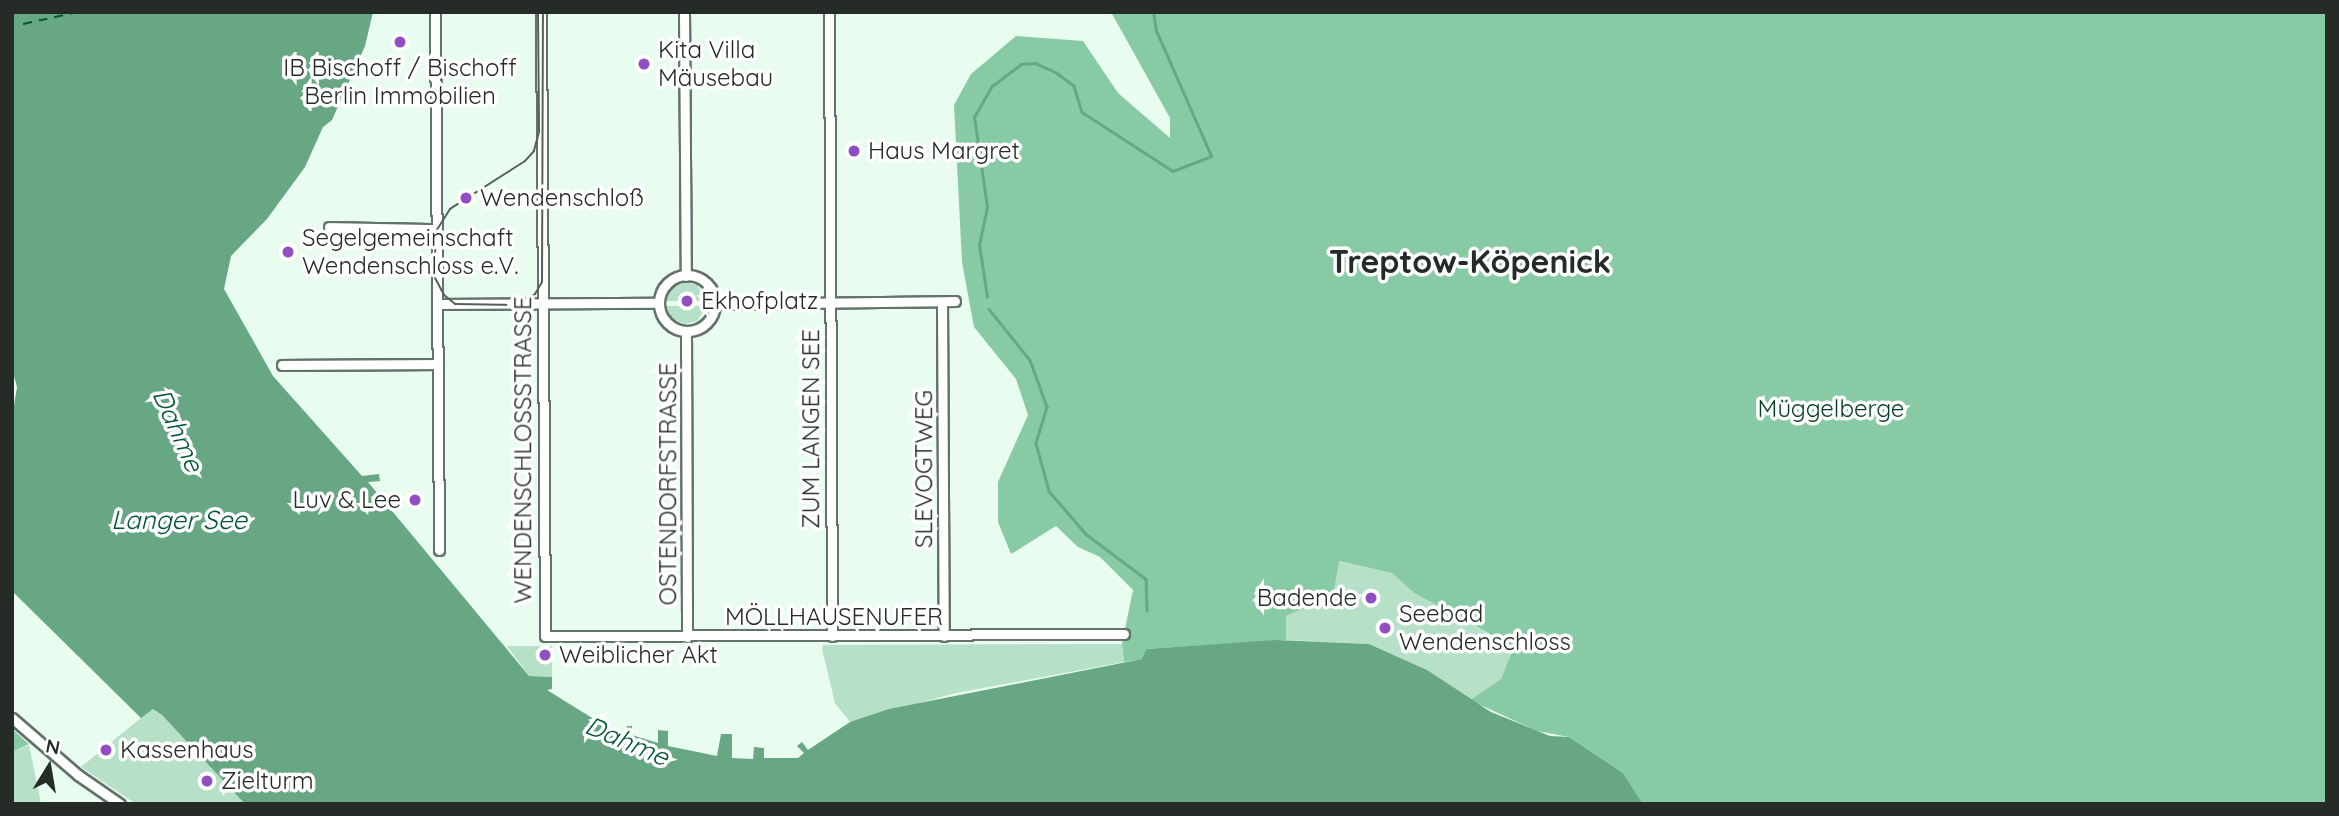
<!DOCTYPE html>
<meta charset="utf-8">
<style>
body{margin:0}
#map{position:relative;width:2339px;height:816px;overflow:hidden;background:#e9fcf0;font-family:Quicksand,sans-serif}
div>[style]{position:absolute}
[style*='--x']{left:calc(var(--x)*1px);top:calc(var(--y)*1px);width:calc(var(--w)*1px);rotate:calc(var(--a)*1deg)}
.green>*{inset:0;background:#b6e0c7}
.forest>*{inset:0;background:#88caa4}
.water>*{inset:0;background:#67a783}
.stream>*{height:2.5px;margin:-1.25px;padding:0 1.25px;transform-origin:1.25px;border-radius:1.25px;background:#67a783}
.ferry>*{height:2px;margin-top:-1px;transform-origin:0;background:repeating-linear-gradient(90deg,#015735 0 9px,transparent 0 16px)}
.roads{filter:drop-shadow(2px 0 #637369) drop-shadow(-2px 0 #637369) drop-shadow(0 2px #637369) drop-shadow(0 -2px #637369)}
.minor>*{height:9px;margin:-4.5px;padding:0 4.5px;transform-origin:4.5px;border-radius:4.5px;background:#fff}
.minor>.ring{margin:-4.5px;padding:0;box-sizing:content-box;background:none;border:9px solid #fff;border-radius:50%}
.tram>*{height:2px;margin:-1px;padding:0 1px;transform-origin:1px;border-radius:1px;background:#56605a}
.dots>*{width:19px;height:19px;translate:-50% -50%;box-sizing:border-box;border:4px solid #fff;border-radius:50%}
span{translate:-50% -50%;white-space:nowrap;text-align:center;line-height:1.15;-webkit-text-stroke:7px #fff;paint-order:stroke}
.poi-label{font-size:24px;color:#252c28}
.left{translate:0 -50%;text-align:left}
.right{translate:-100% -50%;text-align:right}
.park-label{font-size:24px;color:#063d25}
.street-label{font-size:24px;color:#252c28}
.water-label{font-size:26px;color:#015735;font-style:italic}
.district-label{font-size:32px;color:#252c28;font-weight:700}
.frame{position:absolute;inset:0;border:14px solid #252c28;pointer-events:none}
.north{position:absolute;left:14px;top:732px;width:70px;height:70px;-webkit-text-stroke:5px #fff;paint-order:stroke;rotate:11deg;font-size:19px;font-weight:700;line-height:28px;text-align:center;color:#252c28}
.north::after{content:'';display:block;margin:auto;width:24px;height:32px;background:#252c28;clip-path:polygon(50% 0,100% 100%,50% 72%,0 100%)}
</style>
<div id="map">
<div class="green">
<div style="clip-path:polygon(685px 282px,697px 285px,707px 301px,665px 301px,673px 287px)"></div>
<div style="clip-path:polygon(666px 306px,707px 306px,697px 321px,685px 324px,671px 318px)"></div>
<div style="clip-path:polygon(1338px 561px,1392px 573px,1414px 593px,1514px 648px,1501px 679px,1470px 700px,1427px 670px,1369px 644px,1286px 640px,1286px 616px,1333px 596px)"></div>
<div style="clip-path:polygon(1122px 644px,1124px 662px,956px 693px,850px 722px,835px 703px,822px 649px,823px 645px)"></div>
<div style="clip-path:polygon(507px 646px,552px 646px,552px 677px,529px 676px)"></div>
<div style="clip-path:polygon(153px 708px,162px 715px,245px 804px,136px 804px,81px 767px)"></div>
<div style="clip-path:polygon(29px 745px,41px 804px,12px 804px,12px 752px)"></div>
</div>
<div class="forest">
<div style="clip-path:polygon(1111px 12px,2327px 12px,2327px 804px,1643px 804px,1623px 773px,1569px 737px,1537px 731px,1470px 700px,1501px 679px,1514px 647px,1414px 593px,1392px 573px,1339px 561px,1333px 596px,1286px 616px,1286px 640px,1146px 649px,1143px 659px,1124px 662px,1122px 644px,1133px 590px,1100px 557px,1078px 547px,1056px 526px,1011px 554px,998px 522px,998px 482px,1028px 415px,1016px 379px,974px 327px,962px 262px,954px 105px,971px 74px,1016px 36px,1083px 41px,1118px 93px,1170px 138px,1170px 118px)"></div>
<div style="clip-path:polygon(12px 729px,29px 744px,12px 752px)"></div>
</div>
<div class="water">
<div style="clip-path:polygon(12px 12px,373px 12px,365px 46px,332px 120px,323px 127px,305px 167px,267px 219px,231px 256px,224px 289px,273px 376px,362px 476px,379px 474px,380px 481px,368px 482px,529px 676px,552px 677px,552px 689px,547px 690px,597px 721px,626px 733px,627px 726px,632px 726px,632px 735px,658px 743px,658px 730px,668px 731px,668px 746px,717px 756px,721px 734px,732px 734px,732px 758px,753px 759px,754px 747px,764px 748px,764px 758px,798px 758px,804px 753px,797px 746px,802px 742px,808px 750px,850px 722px,889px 709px,1142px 659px,1146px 649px,1276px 640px,1369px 644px,1427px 670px,1491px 712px,1550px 736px,1569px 737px,1623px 773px,1643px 804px,245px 804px,162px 715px,153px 709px,141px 718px,12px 591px,12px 418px,17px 387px,12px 369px)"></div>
</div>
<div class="stream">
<div style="--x:987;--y:297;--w:53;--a:-98.7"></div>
<div style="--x:979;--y:245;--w:39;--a:-78"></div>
<div style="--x:987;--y:207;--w:91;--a:-98.2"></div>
<div style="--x:974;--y:117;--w:36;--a:-60"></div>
<div style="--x:992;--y:86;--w:36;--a:-37"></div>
<div style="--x:1021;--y:64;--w:14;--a:-4"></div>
<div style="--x:1035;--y:63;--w:24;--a:24"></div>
<div style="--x:1057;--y:73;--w:21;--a:37"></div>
<div style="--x:1074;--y:86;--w:27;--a:73"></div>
<div style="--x:1082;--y:112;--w:108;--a:33"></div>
<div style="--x:1173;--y:171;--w:41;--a:-21.5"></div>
<div style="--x:1211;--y:156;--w:137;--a:-113.7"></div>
<div style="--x:1156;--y:31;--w:19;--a:-99"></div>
<div style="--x:989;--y:309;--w:65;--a:51.2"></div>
<div style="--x:1030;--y:360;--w:50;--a:70.1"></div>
<div style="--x:1047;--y:407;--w:38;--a:107"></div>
<div style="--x:1036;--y:443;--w:50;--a:74.8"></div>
<div style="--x:1049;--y:491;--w:57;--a:49.3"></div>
<div style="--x:1086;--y:534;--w:75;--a:36.9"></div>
<div style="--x:1146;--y:579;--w:31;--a:88"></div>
</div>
<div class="ferry">
<div style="--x:23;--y:24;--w:56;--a:-12.3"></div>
</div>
<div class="roads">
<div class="minor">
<div style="--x:435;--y:12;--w:538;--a:89.57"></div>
<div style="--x:541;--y:12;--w:624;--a:89.63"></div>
<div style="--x:545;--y:636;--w:579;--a:-0.2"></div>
<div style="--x:684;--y:12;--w:264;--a:89.6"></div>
<div style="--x:829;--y:12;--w:624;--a:89.72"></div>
<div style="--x:329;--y:227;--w:108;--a:1.1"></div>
<div class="ring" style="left:659px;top:275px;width:47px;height:47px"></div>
<div style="--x:942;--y:302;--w:334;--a:89.7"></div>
<div style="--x:437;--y:304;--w:222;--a:-0.3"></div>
<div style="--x:715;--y:304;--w:240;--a:-0.7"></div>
<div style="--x:686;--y:331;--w:306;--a:89.8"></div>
<div style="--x:282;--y:365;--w:156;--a:-0.4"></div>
<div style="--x:12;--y:718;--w:87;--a:40.8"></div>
<div style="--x:78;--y:775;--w:51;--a:34.6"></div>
</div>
</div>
<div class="tram">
<div style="--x:538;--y:12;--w:120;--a:89.5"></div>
<div style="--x:539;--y:132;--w:20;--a:105"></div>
<div style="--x:534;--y:151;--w:13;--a:132"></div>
<div style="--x:525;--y:161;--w:89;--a:147.4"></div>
<div style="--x:450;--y:209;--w:26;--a:122"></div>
<div style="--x:436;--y:231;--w:45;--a:92.5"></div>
<div style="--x:434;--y:276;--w:21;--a:62"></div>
<div style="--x:444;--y:295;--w:14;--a:39"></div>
<div style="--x:455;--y:304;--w:61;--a:0.9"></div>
<div style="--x:516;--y:305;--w:22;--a:-30"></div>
<div style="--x:535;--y:294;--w:14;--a:-60"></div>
<div style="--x:542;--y:282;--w:270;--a:-89.8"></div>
</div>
<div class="dots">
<div style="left:400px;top:42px;background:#914ec2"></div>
<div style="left:644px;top:64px;background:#914ec2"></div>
<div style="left:854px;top:151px;background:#914ec2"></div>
<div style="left:466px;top:198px;background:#914ec2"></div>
<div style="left:288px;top:252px;background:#914ec2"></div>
<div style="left:687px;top:301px;background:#914ec2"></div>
<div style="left:415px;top:500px;background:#914ec2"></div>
<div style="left:1371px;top:598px;background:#914ec2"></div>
<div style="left:1385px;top:628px;background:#914ec2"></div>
<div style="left:545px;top:655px;background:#914ec2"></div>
<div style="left:106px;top:750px;background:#914ec2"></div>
<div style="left:207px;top:781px;background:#914ec2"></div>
</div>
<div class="poi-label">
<span class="left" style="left:658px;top:64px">Kita Villa<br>Mäusebau</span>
<span style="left:400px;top:82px">IB Bischoff / Bischoff<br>Berlin Immobilien</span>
<span class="left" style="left:868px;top:151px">Haus Margret</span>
<span class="left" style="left:480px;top:198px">Wendenschloß</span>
<span class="left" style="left:302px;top:252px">Segelgemeinschaft<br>Wendenschloss e.V.</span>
<span class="left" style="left:701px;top:301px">Ekhofplatz</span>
<span class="right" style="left:401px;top:500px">Luv &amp; Lee</span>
<span class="right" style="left:1357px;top:598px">Badende</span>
<span class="left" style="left:1399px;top:628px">Seebad<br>Wendenschloss</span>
<span class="left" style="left:559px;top:655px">Weiblicher Akt</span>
<span class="left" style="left:120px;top:750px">Kassenhaus</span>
<span class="left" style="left:221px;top:781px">Zielturm</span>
</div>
<div class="park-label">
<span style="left:1831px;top:409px">Müggelberge</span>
</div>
<div class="street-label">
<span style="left:811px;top:429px;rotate:-90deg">ZUM LANGEN SEE</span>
<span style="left:523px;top:450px;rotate:-90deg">WENDENSCHLOSSSTRASSE</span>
<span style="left:924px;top:469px;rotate:-90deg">SLEVOGTWEG</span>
<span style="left:668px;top:484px;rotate:-90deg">OSTENDORFSTRASSE</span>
<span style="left:834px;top:617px">MÖLLHAUSENUFER</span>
</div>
<div class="water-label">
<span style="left:178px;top:430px;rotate:66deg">Dahme</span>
<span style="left:179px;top:520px">Langer See</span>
<span style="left:627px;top:741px;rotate:23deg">Dahme</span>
</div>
<div class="district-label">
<span style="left:1470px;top:261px">Treptow-Köpenick</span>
</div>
<div class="frame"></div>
<div class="north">N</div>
</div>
